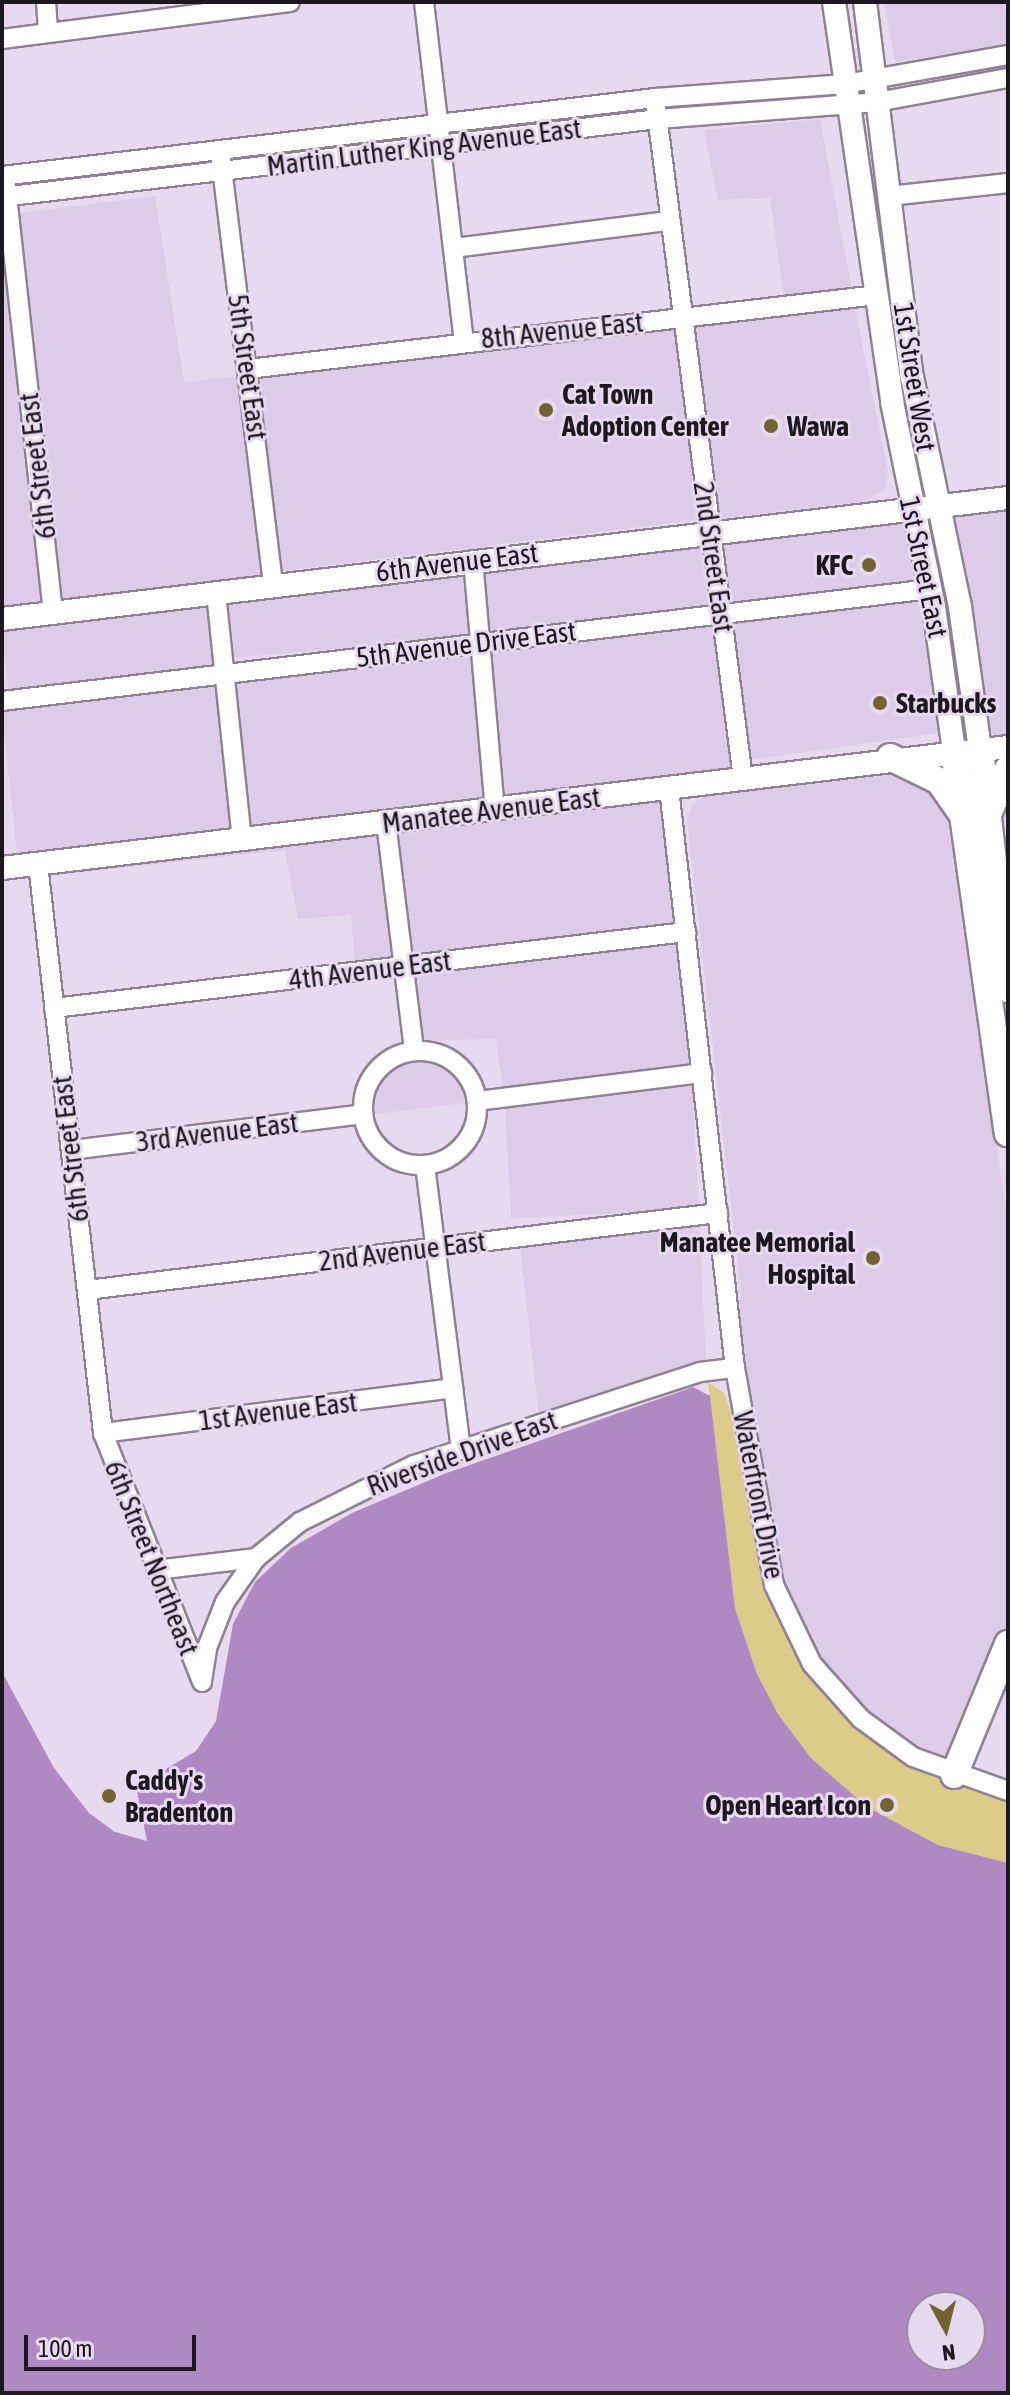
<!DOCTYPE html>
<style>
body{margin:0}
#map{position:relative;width:1010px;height:2395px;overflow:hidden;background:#e7d9ef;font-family:"Asap Condensed",sans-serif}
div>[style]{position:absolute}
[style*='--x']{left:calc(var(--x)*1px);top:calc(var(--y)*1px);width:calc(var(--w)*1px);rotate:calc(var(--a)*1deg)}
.built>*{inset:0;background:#ddcbe7;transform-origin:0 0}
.green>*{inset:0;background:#ddcb8a}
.water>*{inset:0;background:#b089c4}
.roads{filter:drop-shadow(2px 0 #8e8194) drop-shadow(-2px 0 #8e8194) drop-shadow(0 2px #8e8194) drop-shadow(0 -2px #8e8194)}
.minor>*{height:18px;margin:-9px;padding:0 9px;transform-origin:9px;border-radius:9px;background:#fff}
.minor>.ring{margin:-9px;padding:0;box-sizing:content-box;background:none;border:18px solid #fff;border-radius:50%}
.major>*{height:22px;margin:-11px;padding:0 11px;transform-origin:11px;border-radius:11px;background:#fff}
.highway>*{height:26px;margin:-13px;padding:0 13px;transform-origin:13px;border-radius:13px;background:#fff}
.dots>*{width:22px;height:22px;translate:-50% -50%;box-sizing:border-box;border:4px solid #e7d9ef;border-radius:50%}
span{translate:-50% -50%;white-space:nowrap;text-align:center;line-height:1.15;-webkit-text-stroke:6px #e7d9ef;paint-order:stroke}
.street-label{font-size:28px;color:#1d1820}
.poi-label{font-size:28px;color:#1d1820;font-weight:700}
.left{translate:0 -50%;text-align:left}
.right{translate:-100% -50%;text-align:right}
.frame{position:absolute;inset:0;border:4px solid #1d1820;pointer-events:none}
.north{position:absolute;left:906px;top:2291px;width:80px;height:80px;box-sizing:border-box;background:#e7d9ef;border:2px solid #968c9c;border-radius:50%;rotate:173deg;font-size:22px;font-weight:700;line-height:32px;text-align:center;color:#1d1820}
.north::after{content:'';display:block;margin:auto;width:28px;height:36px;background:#726431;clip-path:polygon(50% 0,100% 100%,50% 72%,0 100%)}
.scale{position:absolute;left:24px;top:2335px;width:172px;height:36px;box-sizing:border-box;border:4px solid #1d1820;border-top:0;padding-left:10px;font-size:24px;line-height:28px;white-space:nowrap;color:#1d1820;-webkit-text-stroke:6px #e7d9ef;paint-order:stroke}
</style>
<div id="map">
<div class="built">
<div style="clip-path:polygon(884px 2px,1005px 2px,1008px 45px,895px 62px)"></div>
<div style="clip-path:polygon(820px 119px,852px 291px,784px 299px,770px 198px,718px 200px,704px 130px)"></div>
<div style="clip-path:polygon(155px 196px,184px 382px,243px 376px,267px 580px,58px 606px,15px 214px)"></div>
<div style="clip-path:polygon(2px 216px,46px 607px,2px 613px)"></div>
<div style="clip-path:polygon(854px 304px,888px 472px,885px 489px,866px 501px,717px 519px,689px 325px)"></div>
<div style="left:677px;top:327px;width:194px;height:425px;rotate:83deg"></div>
<div style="clip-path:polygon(1008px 505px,1008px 740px,991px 739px,948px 511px)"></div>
<div style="clip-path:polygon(907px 521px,920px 583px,728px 607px,717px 537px)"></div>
<div style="left:705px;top:538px;width:71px;height:228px;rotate:81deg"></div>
<div style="left:468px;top:568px;width:69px;height:247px;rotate:85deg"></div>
<div style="left:923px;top:596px;width:138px;height:195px;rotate:82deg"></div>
<div style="left:211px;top:600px;width:68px;height:211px;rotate:84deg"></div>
<div style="left:718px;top:621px;width:153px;height:233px;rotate:83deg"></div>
<div style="left:476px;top:650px;width:154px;height:247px;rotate:85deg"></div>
<div style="left:219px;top:681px;width:154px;height:219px;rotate:84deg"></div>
<div style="clip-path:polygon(902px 774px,928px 782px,947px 812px,1008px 1223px,1008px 1636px,955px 1754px,945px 1762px,919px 1751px,859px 1706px,815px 1654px,781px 1585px,748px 1410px,739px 1326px,741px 1293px,687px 820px,692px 804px,709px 794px)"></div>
<div style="left:664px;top:795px;width:133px;height:273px;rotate:84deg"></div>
<div style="clip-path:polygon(381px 830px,397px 960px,355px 965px,351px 915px,298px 919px,285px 850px,45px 876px,44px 870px)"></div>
<div style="clip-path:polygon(681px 940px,692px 1067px,503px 1090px,496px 1039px,419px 1041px,411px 972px)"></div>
<div style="clip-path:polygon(417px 1056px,452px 1068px,472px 1102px,368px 1115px,369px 1096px,378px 1077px,395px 1063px)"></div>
<div style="left:692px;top:1081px;width:128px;height:188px;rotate:87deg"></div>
<div style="clip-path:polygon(699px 1222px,706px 1364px,539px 1417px,520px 1244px)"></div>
</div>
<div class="green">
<div style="clip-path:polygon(708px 1382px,724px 1393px,743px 1446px,760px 1564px,785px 1626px,924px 1772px,1008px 1797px,1008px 1863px,938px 1845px,867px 1807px,811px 1758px,778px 1714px,757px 1674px,735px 1608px)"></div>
</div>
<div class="water">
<div style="clip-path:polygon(evenodd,693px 1387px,710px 1396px,735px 1608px,757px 1674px,778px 1714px,811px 1758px,867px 1807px,938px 1845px,1008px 1863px,1008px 2393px,2px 2393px,2px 1672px,54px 1768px,89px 1813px,115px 1832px,147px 1841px,136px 1787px,196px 1751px,216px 1721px,233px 1624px,255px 1582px,291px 1548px,352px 1513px,444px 1474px,693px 1387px,922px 2307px,970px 2307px,970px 2355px,922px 2355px,922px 2307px)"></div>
</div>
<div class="roads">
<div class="minor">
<div style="--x:46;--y:2;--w:30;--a:86"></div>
<div style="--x:424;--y:2;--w:340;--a:83.3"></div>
<div style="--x:2;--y:39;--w:290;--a:-7.3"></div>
<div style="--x:656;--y:107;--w:678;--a:82.62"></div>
<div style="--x:221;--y:160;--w:429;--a:83"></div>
<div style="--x:2;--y:176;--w:658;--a:-6.81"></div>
<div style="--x:655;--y:98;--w:191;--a:-4.2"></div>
<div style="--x:845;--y:84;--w:166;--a:-10.1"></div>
<div style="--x:6;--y:187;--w:429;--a:83.7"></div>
<div style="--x:889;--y:196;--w:120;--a:-6.2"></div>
<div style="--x:2;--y:197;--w:661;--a:-6.78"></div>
<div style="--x:658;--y:119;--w:220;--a:-4.4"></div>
<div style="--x:877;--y:102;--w:133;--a:-10.4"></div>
<div style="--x:454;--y:248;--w:217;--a:-7.2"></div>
<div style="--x:248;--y:369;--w:633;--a:-6.71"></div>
<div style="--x:473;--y:560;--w:250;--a:85"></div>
<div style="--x:216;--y:593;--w:248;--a:84"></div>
<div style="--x:2;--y:701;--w:935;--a:-6.88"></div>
<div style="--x:669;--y:788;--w:584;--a:83.51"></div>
<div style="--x:735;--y:1368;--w:220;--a:79.8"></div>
<div style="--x:774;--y:1585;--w:88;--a:64.3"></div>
<div style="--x:812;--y:1664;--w:74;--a:48.3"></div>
<div style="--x:861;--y:1719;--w:64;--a:36.2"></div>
<div style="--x:913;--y:1757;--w:101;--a:19.7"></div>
<div style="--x:386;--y:822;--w:231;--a:83"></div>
<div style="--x:38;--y:864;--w:573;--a:83.48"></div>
<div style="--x:103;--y:1433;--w:268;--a:68.3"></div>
<div style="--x:54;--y:1008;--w:637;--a:-6.86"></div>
<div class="ring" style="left:363px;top:1051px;width:96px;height:96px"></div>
<div style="--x:477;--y:1101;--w:227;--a:-7.1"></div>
<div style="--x:71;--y:1150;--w:294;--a:-7"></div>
<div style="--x:425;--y:1165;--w:286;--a:82.8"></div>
<div style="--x:87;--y:1290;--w:636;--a:-6.96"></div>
<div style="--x:103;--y:1433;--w:353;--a:-7.3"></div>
<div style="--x:156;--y:1570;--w:101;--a:-6.8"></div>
<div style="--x:202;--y:1681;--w:33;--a:-81"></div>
<div style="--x:207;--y:1648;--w:49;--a:-68.6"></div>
<div style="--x:225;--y:1602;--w:54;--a:-54.8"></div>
<div style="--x:256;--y:1558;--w:57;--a:-39.3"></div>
<div style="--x:300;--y:1522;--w:127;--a:-26.6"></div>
<div style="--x:414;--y:1465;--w:301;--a:-18"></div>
<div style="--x:700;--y:1372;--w:35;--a:-7"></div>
</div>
<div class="major">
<div style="--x:834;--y:2;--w:404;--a:81.7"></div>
<div style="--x:892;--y:402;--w:209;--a:78.4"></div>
<div style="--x:934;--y:607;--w:145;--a:82.1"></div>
<div style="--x:865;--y:2;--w:378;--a:82.9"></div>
<div style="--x:912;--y:377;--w:235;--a:78.2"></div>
<div style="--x:960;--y:607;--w:144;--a:82"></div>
<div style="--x:2;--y:619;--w:1013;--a:-6.86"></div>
<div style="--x:2;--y:868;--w:1013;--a:-6.86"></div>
</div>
<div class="highway">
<div style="--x:980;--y:750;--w:241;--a:83.3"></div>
<div style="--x:954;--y:751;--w:386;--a:82"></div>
<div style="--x:890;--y:757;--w:55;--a:26.1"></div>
<div style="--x:939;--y:781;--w:37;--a:55"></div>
<div style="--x:989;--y:812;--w:47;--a:-66.2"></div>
<div style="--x:954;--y:1775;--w:142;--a:-67.6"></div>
</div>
</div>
<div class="dots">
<div style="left:546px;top:410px;background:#726431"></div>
<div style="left:771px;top:426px;background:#726431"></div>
<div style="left:869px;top:565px;background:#726431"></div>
<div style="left:880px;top:703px;background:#726431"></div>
<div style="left:873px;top:1258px;background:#726431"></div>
<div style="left:109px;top:1796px;background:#726431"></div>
<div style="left:887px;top:1805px;background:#726431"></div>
</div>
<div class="street-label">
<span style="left:424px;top:147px;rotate:-7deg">Martin Luther King Avenue East</span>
<span style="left:562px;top:330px;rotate:-6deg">8th Avenue East</span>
<span style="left:248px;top:367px;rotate:82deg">5th Street East</span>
<span style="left:915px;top:377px;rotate:81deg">1st Street West</span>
<span style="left:37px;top:466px;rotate:-97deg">6th Street East</span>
<span style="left:714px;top:557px;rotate:82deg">2nd Street East</span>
<span style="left:457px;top:562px;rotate:-7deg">6th Avenue East</span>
<span style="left:924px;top:567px;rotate:78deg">1st Street East</span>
<span style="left:466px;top:644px;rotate:-7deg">5th Avenue Drive East</span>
<span style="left:491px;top:810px;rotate:-7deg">Manatee Avenue East</span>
<span style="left:370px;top:970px;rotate:-7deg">4th Avenue East</span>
<span style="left:217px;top:1132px;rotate:-7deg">3rd Avenue East</span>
<span style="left:70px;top:1149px;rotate:-97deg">6th Street East</span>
<span style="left:402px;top:1251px;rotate:-7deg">2nd Avenue East</span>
<span style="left:278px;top:1411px;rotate:-7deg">1st Avenue East</span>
<span style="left:462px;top:1453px;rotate:-20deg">Riverside Drive East</span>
<span style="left:759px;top:1495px;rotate:79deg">Waterfront Drive</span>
<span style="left:152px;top:1558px;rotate:68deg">6th Street Northeast</span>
</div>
<div class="poi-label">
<span class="left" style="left:562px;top:410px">Cat Town<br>Adoption Center</span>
<span class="left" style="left:787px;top:426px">Wawa</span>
<span class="right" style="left:853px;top:565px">KFC</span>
<span class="left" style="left:896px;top:703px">Starbucks</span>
<span class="right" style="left:855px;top:1258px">Manatee Memorial<br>Hospital</span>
<span class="left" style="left:125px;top:1796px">Caddy's<br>Bradenton</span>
<span class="right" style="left:871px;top:1805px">Open Heart Icon</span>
</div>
<div class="frame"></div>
<div class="north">N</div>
<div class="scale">100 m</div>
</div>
